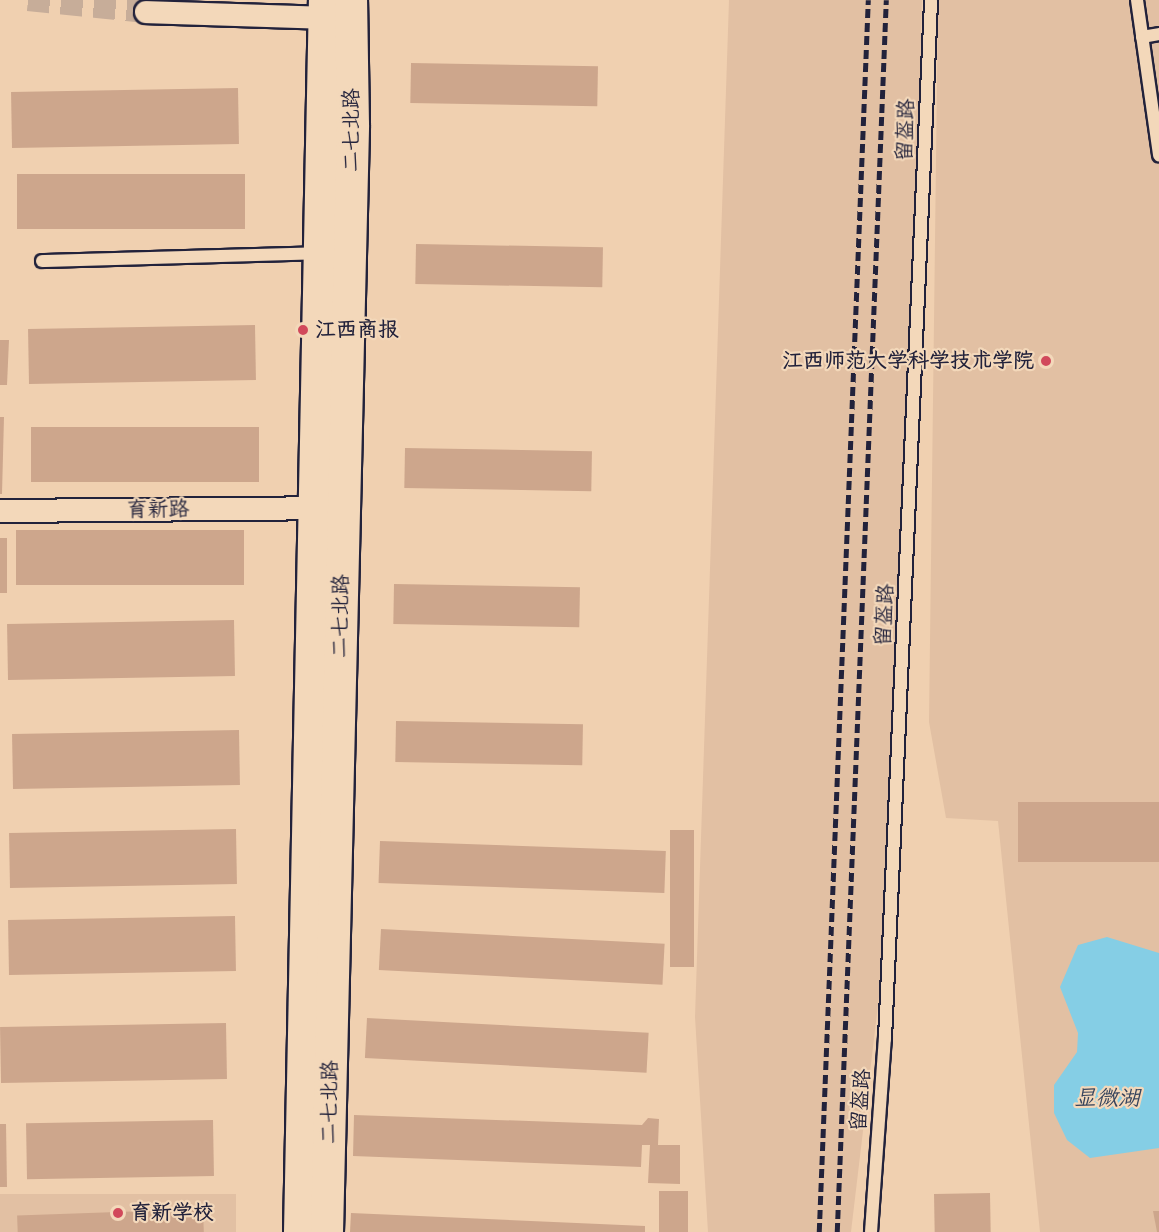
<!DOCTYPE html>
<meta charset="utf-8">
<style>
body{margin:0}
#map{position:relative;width:1159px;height:1232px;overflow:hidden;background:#f0d0b0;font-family:Mynerve,"LXGW WenKai TC",sans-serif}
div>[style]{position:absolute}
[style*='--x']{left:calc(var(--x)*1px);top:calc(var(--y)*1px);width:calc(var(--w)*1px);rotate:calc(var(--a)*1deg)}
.built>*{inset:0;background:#e2c0a3;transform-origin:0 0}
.water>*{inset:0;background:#85cee5}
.building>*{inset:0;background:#cda68c;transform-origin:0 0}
.street-tunnel>*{height:22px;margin-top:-11px;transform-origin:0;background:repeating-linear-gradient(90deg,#c7ad99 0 22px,transparent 0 33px)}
.roads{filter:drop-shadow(2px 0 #22223b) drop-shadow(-2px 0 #22223b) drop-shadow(0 2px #22223b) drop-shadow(0 -2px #22223b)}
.lane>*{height:12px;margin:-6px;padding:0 6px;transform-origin:6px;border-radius:6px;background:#f3d8ba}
.street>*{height:22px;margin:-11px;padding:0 11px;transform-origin:11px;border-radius:11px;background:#f3d8ba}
.secondary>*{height:32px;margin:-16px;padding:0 16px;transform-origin:16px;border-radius:16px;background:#f3d8ba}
.rail>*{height:4.5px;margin-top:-2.25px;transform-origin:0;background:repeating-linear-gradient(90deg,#22223b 0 9px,transparent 0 13.5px)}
.dots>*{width:16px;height:16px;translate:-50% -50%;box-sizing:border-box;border:3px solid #f3d8ba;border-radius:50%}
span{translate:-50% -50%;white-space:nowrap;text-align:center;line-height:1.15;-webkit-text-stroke:4.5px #f3d8ba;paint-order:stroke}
.street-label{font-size:21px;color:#22223b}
.poi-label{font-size:21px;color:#22223b;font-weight:700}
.left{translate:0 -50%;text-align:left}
.right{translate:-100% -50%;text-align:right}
.water-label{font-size:22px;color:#36445d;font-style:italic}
</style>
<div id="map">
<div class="built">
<div style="clip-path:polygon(729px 0,922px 0,906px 624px,881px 980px,851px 1232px,708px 1232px,695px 1017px)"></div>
<div style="clip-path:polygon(938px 0,1159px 0,1159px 1232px,1040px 1232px,998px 821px,946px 818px,929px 722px)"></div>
<div style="left:0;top:1194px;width:236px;height:38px"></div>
</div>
<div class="water">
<div style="clip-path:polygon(1107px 937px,1159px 953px,1159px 1148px,1090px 1158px,1067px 1140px,1054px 1113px,1054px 1085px,1077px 1052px,1078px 1033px,1060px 987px,1078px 945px)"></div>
</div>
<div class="building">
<div style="left:411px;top:63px;width:187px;height:40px;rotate:1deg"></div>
<div style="left:238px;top:88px;width:56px;height:227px;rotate:89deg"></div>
<div style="left:245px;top:174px;width:55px;height:228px;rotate:90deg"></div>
<div style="left:416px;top:244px;width:187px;height:40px;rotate:1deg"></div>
<div style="left:255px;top:325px;width:55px;height:227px;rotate:89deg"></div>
<div style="clip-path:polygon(0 340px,9px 340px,7px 385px,0 385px)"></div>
<div style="clip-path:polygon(0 417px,4px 417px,2px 494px,0 494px)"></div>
<div style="left:259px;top:427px;width:55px;height:228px;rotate:90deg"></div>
<div style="left:405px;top:448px;width:187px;height:40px;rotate:1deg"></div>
<div style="left:244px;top:530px;width:55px;height:228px;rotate:90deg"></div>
<div style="left:0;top:538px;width:7px;height:55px"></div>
<div style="left:394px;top:584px;width:186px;height:40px;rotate:1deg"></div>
<div style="left:234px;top:620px;width:56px;height:227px;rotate:89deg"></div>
<div style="left:396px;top:721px;width:187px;height:41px;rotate:1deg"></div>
<div style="left:239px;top:730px;width:55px;height:227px;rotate:89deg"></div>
<div style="left:1159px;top:802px;width:60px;height:141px;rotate:90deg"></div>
<div style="left:236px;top:829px;width:55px;height:227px;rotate:89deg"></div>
<div style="left:670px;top:830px;width:24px;height:137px"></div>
<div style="left:380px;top:841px;width:286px;height:42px;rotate:2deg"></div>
<div style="left:235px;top:916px;width:55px;height:227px;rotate:89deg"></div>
<div style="left:381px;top:929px;width:284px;height:41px;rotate:3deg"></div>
<div style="left:367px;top:1018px;width:282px;height:40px;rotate:3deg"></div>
<div style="left:226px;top:1023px;width:56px;height:226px;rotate:89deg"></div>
<div style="clip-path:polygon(354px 1115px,642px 1125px,648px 1118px,659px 1119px,658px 1145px,680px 1145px,680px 1184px,648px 1183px,650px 1145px,642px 1145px,641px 1167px,353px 1156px)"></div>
<div style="left:213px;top:1120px;width:56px;height:187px;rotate:89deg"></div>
<div style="clip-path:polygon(0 1124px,6px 1124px,7px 1187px,0 1187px)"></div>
<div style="left:659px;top:1191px;width:29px;height:41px"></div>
<div style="left:990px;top:1193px;width:39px;height:56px;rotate:89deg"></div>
<div style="left:203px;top:1209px;width:23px;height:186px;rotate:88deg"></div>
<div style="clip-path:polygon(1153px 1211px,1159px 1211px,1159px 1232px,1157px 1232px)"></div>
<div style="clip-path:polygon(351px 1213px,645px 1226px,645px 1232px,350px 1232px)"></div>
</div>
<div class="street-tunnel">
<div style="--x:28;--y:0;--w:119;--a:5.8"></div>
</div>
<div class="roads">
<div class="lane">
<div style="--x:1137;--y:0;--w:157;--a:81.9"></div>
<div style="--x:1142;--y:37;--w:17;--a:-10"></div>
<div style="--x:42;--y:261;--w:278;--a:-1.6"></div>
<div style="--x:871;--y:1232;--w:194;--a:-85.9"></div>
<div style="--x:885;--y:1039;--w:1040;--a:-87.46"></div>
</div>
<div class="street">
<div style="--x:146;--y:12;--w:180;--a:1.9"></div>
<div style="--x:0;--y:511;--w:316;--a:-0.5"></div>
</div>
<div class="secondary">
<div style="--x:300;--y:1232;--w:1232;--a:-88.84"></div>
<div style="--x:327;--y:1232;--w:1107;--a:-88.65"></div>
<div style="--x:353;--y:125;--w:125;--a:-90.9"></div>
</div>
</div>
<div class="rail">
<div style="--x:819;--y:1232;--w:1233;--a:-87.72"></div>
<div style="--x:837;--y:1232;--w:1233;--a:-87.72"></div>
</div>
<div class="dots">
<div style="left:303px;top:330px;background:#d1495b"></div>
<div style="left:1046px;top:361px;background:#d1495b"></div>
<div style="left:118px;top:1213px;background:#d1495b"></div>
</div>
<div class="street-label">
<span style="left:352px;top:130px;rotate:-90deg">二七北路</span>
<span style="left:906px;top:130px;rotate:-88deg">留盔路</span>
<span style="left:158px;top:510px;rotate:-1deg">育新路</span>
<span style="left:885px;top:615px;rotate:-87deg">留盔路</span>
<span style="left:341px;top:616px;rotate:-89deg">二七北路</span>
<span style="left:861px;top:1100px;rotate:-86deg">留盔路</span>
<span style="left:330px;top:1102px;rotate:-89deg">二七北路</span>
</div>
<div class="poi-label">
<span class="left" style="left:315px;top:330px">江西商报</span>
<span class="right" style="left:1034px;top:361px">江西师范大学科学技术学院</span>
<span class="left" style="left:130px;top:1213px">育新学校</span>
</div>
<div class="water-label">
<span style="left:1107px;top:1100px">显微湖</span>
</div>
</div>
